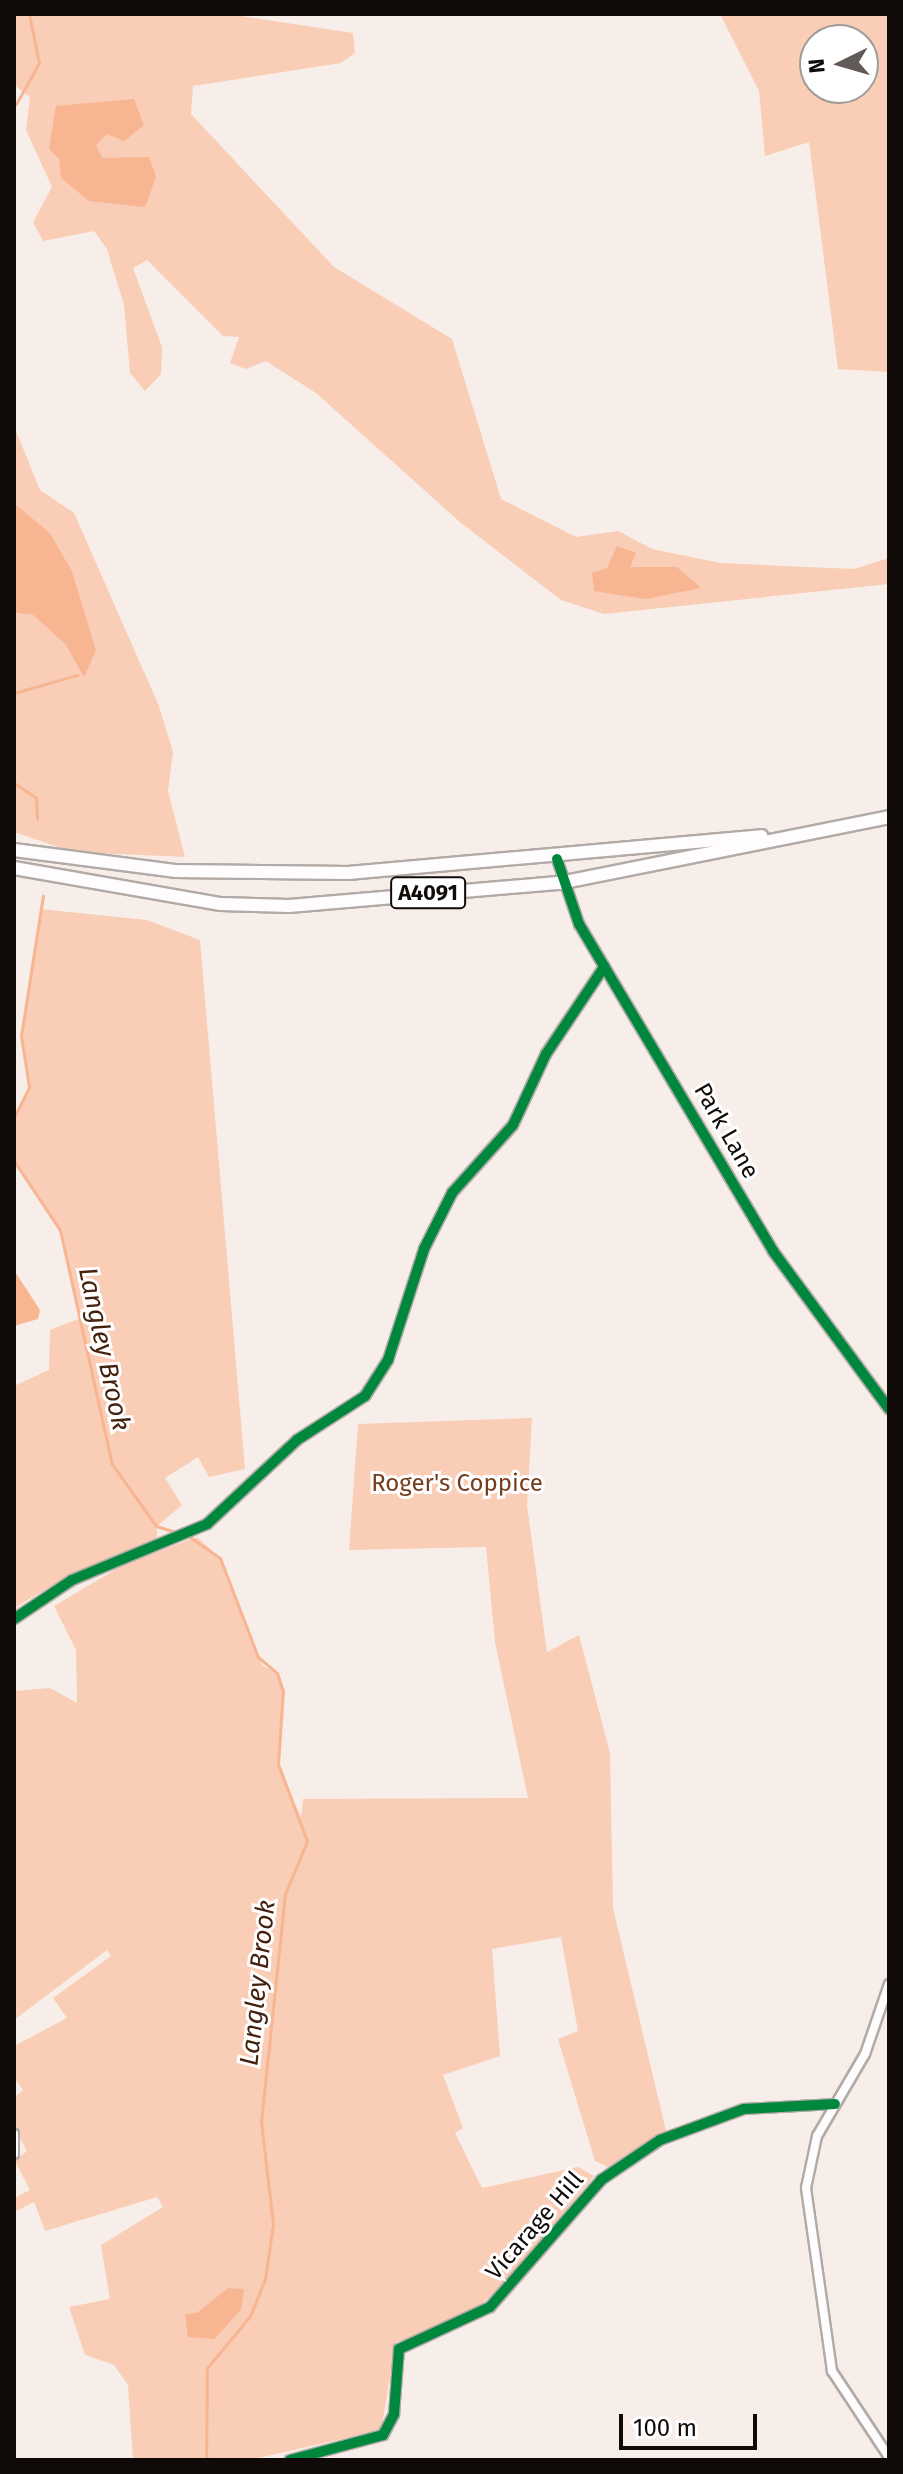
<!DOCTYPE html>
<style>
body{margin:0}
#map{position:relative;width:903px;height:2474px;overflow:hidden;background:#f8eee9;font-family:"Fira Sans",sans-serif}
div>[style]{position:absolute}
[style*='--x']{left:calc(var(--x)*1px);top:calc(var(--y)*1px);width:calc(var(--w)*1px);rotate:calc(var(--a)*1deg)}
.green>*{inset:0;background:#f9cdb6}
.water>*{inset:0;background:#f7b592}
.stream>*{height:3px;margin:-1.5px;padding:0 1.5px;transform-origin:1.5px;border-radius:1.5px;background:#f7b592}
.roads{filter:drop-shadow(2px 0 #b2aaa6) drop-shadow(-2px 0 #b2aaa6) drop-shadow(0 2px #b2aaa6) drop-shadow(0 -2px #b2aaa6)}
.street>*{height:8px;margin:-4px;padding:0 4px;transform-origin:4px;border-radius:4px;background:#fefcfc}
.primary>*{height:12px;margin:-6px;padding:0 6px;transform-origin:6px;border-radius:6px;background:#fefcfc}
.cycleway>*{height:10px;margin:-5px;padding:0 5px;transform-origin:5px;border-radius:5px;background:#00873e}
span{translate:-50% -50%;white-space:nowrap;text-align:center;line-height:1.15;-webkit-text-stroke:6px #fff;paint-order:stroke}
.shield-label span{padding:2px 6px;background:#fff;border:2px solid;border-radius:6px;-webkit-text-stroke-width:0}
.shield-label{font-size:22px;color:#100a08;font-weight:700}
.street-label{font-size:24px;color:#100a08}
.park-label{font-size:24px;color:#763d1c}
.water-label{font-size:26px;color:#44210d;font-style:italic}
.frame{position:absolute;inset:0;border:16px solid #100a08;pointer-events:none}
.north{position:absolute;left:799px;top:24px;width:80px;height:80px;box-sizing:border-box;background:#fff;border:2px solid #9f9d9c;border-radius:50%;rotate:265deg;font-size:22px;font-weight:700;line-height:32px;text-align:center;color:#100a08}
.north::after{content:'';display:block;margin:auto;width:28px;height:36px;background:#615a57;clip-path:polygon(50% 0,100% 100%,50% 72%,0 100%)}
.scale{position:absolute;left:619px;top:2414px;width:138px;height:36px;box-sizing:border-box;border:4px solid #100a08;border-top:0;padding-left:10px;font-size:24px;line-height:28px;white-space:nowrap;color:#100a08;-webkit-text-stroke:6px #fff;paint-order:stroke}
</style>
<div id="map">
<div class="green">
<div style="clip-path:polygon(14px 14px,227px 14px,353px 33px,355px 53px,341px 63px,193px 86px,191px 114px,334px 267px,452px 339px,501px 499px,576px 537px,618px 531px,652px 549px,720px 563px,854px 569px,889px 558px,889px 584px,604px 614px,561px 600px,461px 523px,316px 393px,266px 361px,246px 369px,230px 363px,239px 337px,223px 336px,147px 260px,133px 268px,162px 347px,161px 374px,145px 391px,130px 373px,124px 305px,107px 249px,94px 231px,43px 241px,33px 222px,52px 187px,26px 130px,30px 97px,14px 85px)"></div>
<div style="clip-path:polygon(evenodd,720px 14px,889px 14px,889px 372px,838px 369px,809px 142px,765px 156px,759px 91px,720px 14px,815px 40px,863px 40px,863px 88px,815px 88px,815px 40px)"></div>
<div style="clip-path:polygon(14px 426px,40px 490px,74px 513px,159px 706px,173px 752px,168px 791px,185px 857px,73px 852px,14px 832px,14px 613px,33px 615px,66px 645px,96px 650px,72px 571px,50px 533px,14px 503px)"></div>
<div style="clip-path:polygon(40px 909px,147px 920px,200px 940px,245px 1469px,209px 1477px,198px 1457px,165px 1478px,182px 1505px,157px 1526px,157px 1540px,73px 1573px,14px 1608px,14px 1386px,49px 1370px,50px 1330px,81px 1318px,60px 1230px,14px 1161px,14px 1117px,29px 1087px,21px 1036px)"></div>
<div style="clip-path:polygon(532px 1418px,527px 1505px,547px 1652px,579px 1635px,610px 1753px,613px 1908px,666px 2131px,608px 2167px,595px 2161px,558px 2039px,578px 2031px,561px 1937px,492px 1949px,500px 2056px,443px 2075px,463px 2128px,455px 2133px,482px 2188px,578px 2167px,594px 2176px,504px 2284px,462px 2321px,396px 2342px,381px 2430px,250px 2460px,133px 2460px,128px 2385px,114px 2365px,85px 2355px,69px 2307px,110px 2299px,101px 2245px,163px 2207px,157px 2197px,45px 2231px,34px 2202px,14px 2212px,14px 2198px,30px 2190px,15px 2161px,27px 2151px,14px 2128px,14px 2098px,23px 2090px,14px 2077px,14px 2046px,67px 2018px,53px 1998px,111px 1956px,107px 1950px,14px 2020px,14px 1691px,50px 1688px,77px 1703px,76px 1650px,54px 1606px,123px 1565px,197px 1537px,220px 1558px,262px 1665px,277px 1673px,283px 1691px,278px 1764px,301px 1818px,303px 1799px,528px 1798px,495px 1642px,486px 1547px,349px 1550px,358px 1424px)"></div>
</div>
<div class="water">
<div style="clip-path:polygon(134px 99px,144px 125px,124px 141px,107px 134px,96px 145px,102px 158px,149px 157px,156px 177px,145px 207px,89px 201px,61px 178px,59px 159px,49px 149px,56px 106px)"></div>
<div style="clip-path:polygon(14px 503px,50px 533px,72px 571px,96px 650px,84px 677px,66px 645px,33px 615px,14px 613px)"></div>
<div style="clip-path:polygon(617px 546px,636px 553px,630px 567px,677px 567px,701px 588px,645px 599px,594px 591px,592px 573px,607px 568px)"></div>
<div style="clip-path:polygon(14px 1270px,40px 1310px,38px 1319px,14px 1326px)"></div>
<div style="clip-path:polygon(228px 2288px,244px 2289px,241px 2310px,214px 2339px,188px 2337px,185px 2314px,197px 2313px)"></div>
</div>
<div class="stream">
<div style="--x:16;--y:104;--w:47;--a:-60.7"></div>
<div style="--x:39;--y:63;--w:50;--a:-101.5"></div>
<div style="--x:14;--y:693;--w:66;--a:-15.9"></div>
<div style="--x:14;--y:783;--w:27;--a:34"></div>
<div style="--x:36;--y:798;--w:21;--a:87"></div>
<div style="--x:14;--y:1117;--w:34;--a:-63"></div>
<div style="--x:29;--y:1087;--w:52;--a:-98.9"></div>
<div style="--x:21;--y:1036;--w:142;--a:-81.1"></div>
<div style="--x:14;--y:1161;--w:83;--a:56.3"></div>
<div style="--x:60;--y:1230;--w:240;--a:77.5"></div>
<div style="--x:112;--y:1464;--w:76;--a:54.6"></div>
<div style="--x:156;--y:1526;--w:24;--a:17"></div>
<div style="--x:187;--y:1535;--w:40;--a:34.9"></div>
<div style="--x:220;--y:1558;--w:106;--a:69"></div>
<div style="--x:258;--y:1657;--w:25;--a:40"></div>
<div style="--x:277;--y:1673;--w:19;--a:72"></div>
<div style="--x:283;--y:1691;--w:73;--a:93.9"></div>
<div style="--x:278;--y:1764;--w:82;--a:69.4"></div>
<div style="--x:307;--y:1841;--w:57;--a:112.5"></div>
<div style="--x:285;--y:1894;--w:229;--a:96"></div>
<div style="--x:261;--y:2122;--w:103;--a:83.3"></div>
<div style="--x:273;--y:2224;--w:56;--a:98.3"></div>
<div style="--x:265;--y:2279;--w:40;--a:112"></div>
<div style="--x:250;--y:2316;--w:67;--a:129.6"></div>
<div style="--x:207;--y:2368;--w:92;--a:90.6"></div>
</div>
<div class="roads">
<div class="street">
<div style="--x:557;--y:859;--w:69;--a:71.3"></div>
<div style="--x:579;--y:924;--w:380;--a:59.3"></div>
<div style="--x:773;--y:1251;--w:196;--a:53.7"></div>
<div style="--x:14;--y:1619;--w:70;--a:-33.9"></div>
<div style="--x:72;--y:1580;--w:146;--a:-22.5"></div>
<div style="--x:207;--y:1524;--w:123;--a:-43"></div>
<div style="--x:297;--y:1440;--w:81;--a:-32.9"></div>
<div style="--x:365;--y:1396;--w:43;--a:-57.4"></div>
<div style="--x:388;--y:1360;--w:117;--a:-72"></div>
<div style="--x:424;--y:1249;--w:63;--a:-63.4"></div>
<div style="--x:452;--y:1193;--w:91;--a:-48.1"></div>
<div style="--x:513;--y:1125;--w:78;--a:-65.1"></div>
<div style="--x:546;--y:1054;--w:105;--a:-56.3"></div>
<div style="--x:889;--y:1984;--w:74;--a:108.9"></div>
<div style="--x:865;--y:2054;--w:95;--a:120.3"></div>
<div style="--x:817;--y:2136;--w:53;--a:101.9"></div>
<div style="--x:806;--y:2188;--w:185;--a:81.9"></div>
<div style="--x:832;--y:2371;--w:103;--a:56.5"></div>
<div style="--x:14;--y:2134;--w:20;--a:90"></div>
<div style="--x:290;--y:2460;--w:96;--a:-15"></div>
<div style="--x:383;--y:2435;--w:24;--a:-62"></div>
<div style="--x:394;--y:2414;--w:65;--a:-85.6"></div>
<div style="--x:399;--y:2349;--w:100;--a:-24.8"></div>
<div style="--x:490;--y:2307;--w:169;--a:-48.8"></div>
<div style="--x:601;--y:2180;--w:71;--a:-34.1"></div>
<div style="--x:660;--y:2140;--w:90;--a:-20.3"></div>
<div style="--x:744;--y:2109;--w:91;--a:-3.1"></div>
</div>
<div class="primary">
<div style="--x:14;--y:850;--w:162;--a:7.4"></div>
<div style="--x:175;--y:871;--w:173;--a:0.7"></div>
<div style="--x:348;--y:873;--w:415;--a:-5.1"></div>
<div style="--x:14;--y:868;--w:210;--a:9.9"></div>
<div style="--x:221;--y:904;--w:68;--a:1.7"></div>
<div style="--x:289;--y:906;--w:272;--a:-4.9"></div>
<div style="--x:560;--y:883;--w:336;--a:-11.3"></div>
</div>
</div>
<div class="cycleway">
<div style="--x:557;--y:859;--w:69;--a:71.3"></div>
<div style="--x:579;--y:924;--w:380;--a:59.3"></div>
<div style="--x:773;--y:1251;--w:196;--a:53.7"></div>
<div style="--x:14;--y:1619;--w:70;--a:-33.9"></div>
<div style="--x:72;--y:1580;--w:146;--a:-22.5"></div>
<div style="--x:207;--y:1524;--w:123;--a:-43"></div>
<div style="--x:297;--y:1440;--w:81;--a:-32.9"></div>
<div style="--x:365;--y:1396;--w:43;--a:-57.4"></div>
<div style="--x:388;--y:1360;--w:117;--a:-72"></div>
<div style="--x:424;--y:1249;--w:63;--a:-63.4"></div>
<div style="--x:452;--y:1193;--w:91;--a:-48.1"></div>
<div style="--x:513;--y:1125;--w:78;--a:-65.1"></div>
<div style="--x:546;--y:1054;--w:105;--a:-56.3"></div>
<div style="--x:290;--y:2460;--w:96;--a:-15"></div>
<div style="--x:383;--y:2435;--w:24;--a:-62"></div>
<div style="--x:394;--y:2414;--w:65;--a:-85.6"></div>
<div style="--x:399;--y:2349;--w:100;--a:-24.8"></div>
<div style="--x:490;--y:2307;--w:169;--a:-48.8"></div>
<div style="--x:601;--y:2180;--w:71;--a:-34.1"></div>
<div style="--x:660;--y:2140;--w:90;--a:-20.3"></div>
<div style="--x:744;--y:2109;--w:91;--a:-3.1"></div>
</div>
<div class="shield-label">
<span style="left:428px;top:893px">A4091</span>
</div>
<div class="street-label">
<span style="left:726px;top:1131px;rotate:60deg">Park Lane</span>
<span style="left:535px;top:2226px;rotate:-49deg">Vicarage Hill</span>
</div>
<div class="park-label">
<span style="left:457px;top:1484px">Roger's Coppice</span>
</div>
<div class="water-label">
<span style="left:104px;top:1349px;rotate:78deg">Langley Brook</span>
<span style="left:258px;top:1983px;rotate:-84deg">Langley Brook</span>
</div>
<div class="frame"></div>
<div class="north">N</div>
<div class="scale">100 m</div>
</div>
